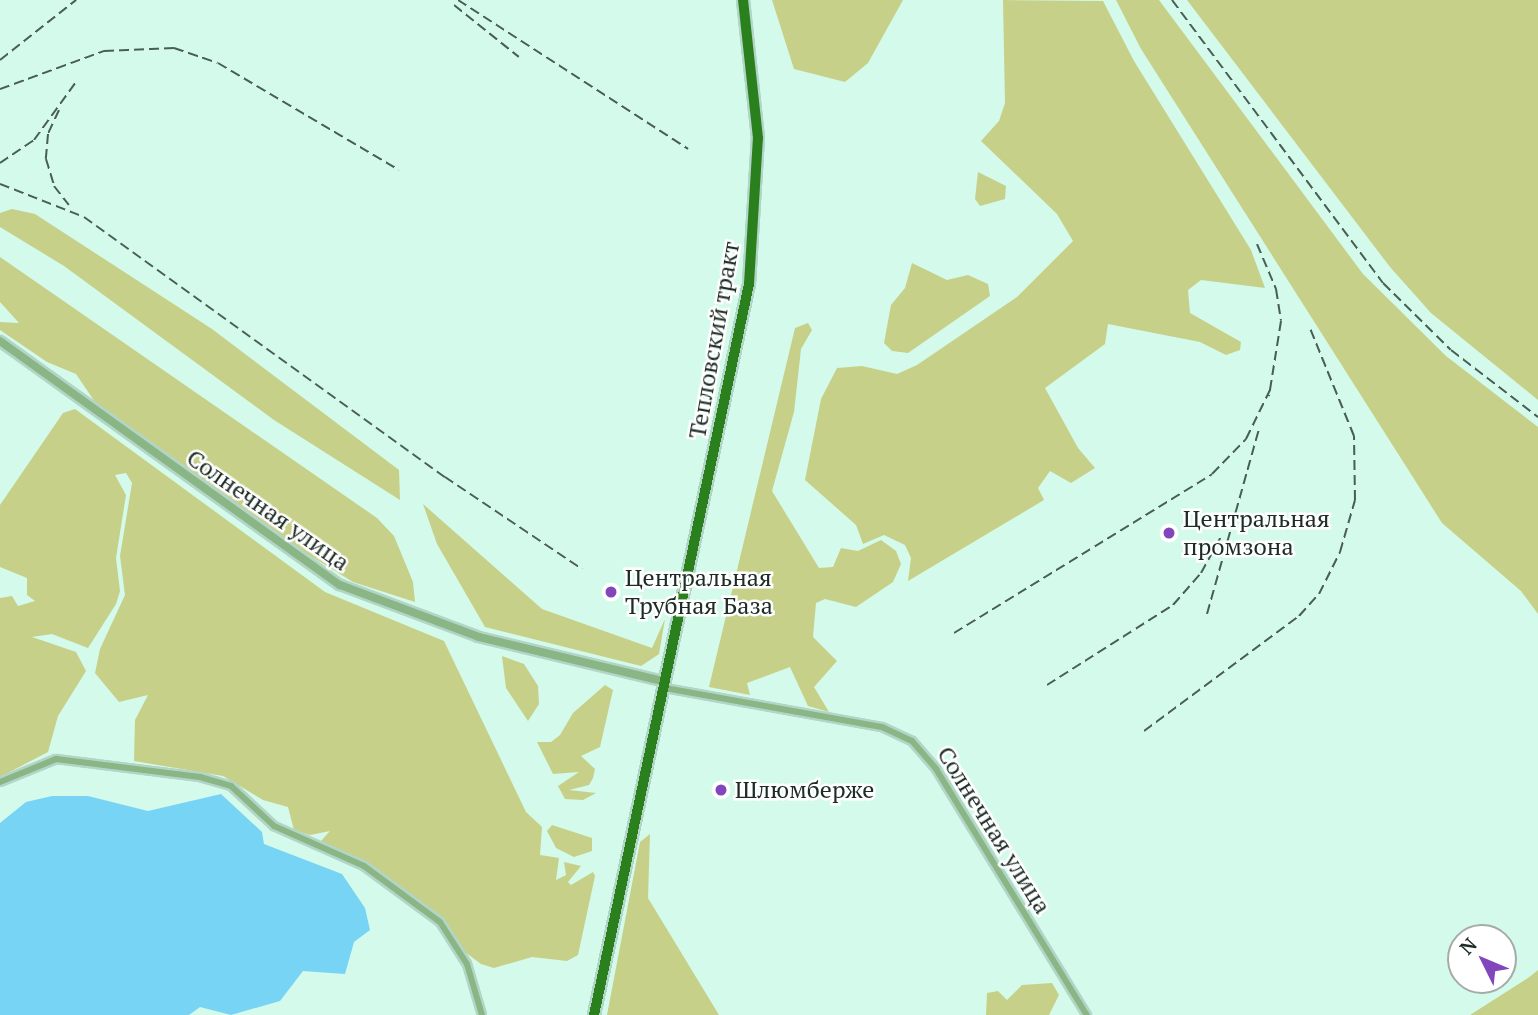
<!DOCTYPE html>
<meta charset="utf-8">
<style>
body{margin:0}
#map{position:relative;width:1538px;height:1015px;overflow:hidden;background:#d3faea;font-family:"PT Serif",serif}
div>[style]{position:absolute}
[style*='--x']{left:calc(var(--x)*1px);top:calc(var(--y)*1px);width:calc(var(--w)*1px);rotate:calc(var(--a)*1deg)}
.green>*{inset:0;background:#c7d088}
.water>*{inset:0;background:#78d4f4}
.roads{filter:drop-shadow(2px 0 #b2d5c7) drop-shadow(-2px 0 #b2d5c7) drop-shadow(0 2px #b2d5c7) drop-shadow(0 -2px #b2d5c7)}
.minor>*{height:6px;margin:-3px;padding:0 3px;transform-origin:3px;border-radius:3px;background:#8ab584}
.tertiary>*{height:8px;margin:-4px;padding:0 4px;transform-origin:4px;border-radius:4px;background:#8ab584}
.primary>*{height:10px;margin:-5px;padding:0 5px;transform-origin:5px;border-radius:5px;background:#2a801d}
.rail>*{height:2px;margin-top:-1px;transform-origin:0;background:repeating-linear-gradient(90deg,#485d54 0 10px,transparent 0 15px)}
.dots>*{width:19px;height:19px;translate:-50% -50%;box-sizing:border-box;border:4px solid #fff;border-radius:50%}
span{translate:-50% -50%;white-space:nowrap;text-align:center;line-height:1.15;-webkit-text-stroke:5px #fff;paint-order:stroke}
.street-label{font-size:24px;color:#1d2c26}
.poi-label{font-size:24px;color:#1d2c26}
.left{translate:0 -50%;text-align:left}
.north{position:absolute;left:1447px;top:924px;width:70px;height:70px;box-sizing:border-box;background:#fff;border:2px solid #a5aba8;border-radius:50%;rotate:313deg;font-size:19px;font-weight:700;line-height:28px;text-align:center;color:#1d2c26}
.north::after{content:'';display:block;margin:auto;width:24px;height:32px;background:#8146bb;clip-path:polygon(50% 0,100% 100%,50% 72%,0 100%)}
</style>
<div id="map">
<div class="green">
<div style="clip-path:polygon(772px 0,903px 0,868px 63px,845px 82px,794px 69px)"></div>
<div style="clip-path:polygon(1003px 0,1103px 1px,1134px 61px,1251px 250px,1265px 288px,1201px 280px,1188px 290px,1190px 313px,1241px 342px,1240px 350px,1226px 355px,1200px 342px,1108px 324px,1105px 344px,1045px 388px,1078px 448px,1095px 468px,1071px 483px,1050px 471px,1038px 488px,1044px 500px,908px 581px,911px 558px,905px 545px,884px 535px,863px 544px,856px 525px,805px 480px,821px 399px,837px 368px,862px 366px,897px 374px,917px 365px,1017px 297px,1073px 241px,1057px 214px,981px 141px,999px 121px,1005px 103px)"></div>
<div style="clip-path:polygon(1116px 0,1159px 0,1363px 274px,1446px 356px,1538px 427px,1538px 614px,1521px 591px,1442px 523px,1141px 49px)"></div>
<div style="clip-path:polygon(1187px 0,1538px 0,1538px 400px,1431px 313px,1390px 267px)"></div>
<div style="clip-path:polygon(978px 172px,1006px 186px,1005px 199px,980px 206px,975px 199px)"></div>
<div style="clip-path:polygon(12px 209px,35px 214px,212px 329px,399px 470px,400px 500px,274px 420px,64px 266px,0 227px,0 213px)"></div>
<div style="clip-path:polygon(0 257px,377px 518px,394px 536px,413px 582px,415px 602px,353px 582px,304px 552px,95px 402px,76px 374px,47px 362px,0 330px,0 322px,19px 323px,0 302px)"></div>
<div style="clip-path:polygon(912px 263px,947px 280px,968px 275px,988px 284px,990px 296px,908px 353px,892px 351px,884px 343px,891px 305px,905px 288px)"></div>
<div style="clip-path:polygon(808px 323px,812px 330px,801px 349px,794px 412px,772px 491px,819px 568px,833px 567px,841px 548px,858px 551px,881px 540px,896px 551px,901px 564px,893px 582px,856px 607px,825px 599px,816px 603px,813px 637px,837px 661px,814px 687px,829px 712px,808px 706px,790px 667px,747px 683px,750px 695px,709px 687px,795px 328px)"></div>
<div style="clip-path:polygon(75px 409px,325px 592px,444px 641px,526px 812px,542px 827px,540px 855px,559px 858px,556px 880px,566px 875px,564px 862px,581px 866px,568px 882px,571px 885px,593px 872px,595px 876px,578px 955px,567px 961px,532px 957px,494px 968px,481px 964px,461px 949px,439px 917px,374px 868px,321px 841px,330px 831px,310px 835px,294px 830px,288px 807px,263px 800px,223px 776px,134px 761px,135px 720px,148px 695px,119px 702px,95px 673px,100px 649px,125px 595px,120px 556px,132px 483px,126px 473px,115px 475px,126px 495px,116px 558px,120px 591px,116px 604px,88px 648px,52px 634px,32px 637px,76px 652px,86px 671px,58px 716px,48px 752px,0 777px,0 598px,12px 596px,18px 606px,35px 601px,27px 595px,27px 578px,0 567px,0 505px,63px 413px)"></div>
<div style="clip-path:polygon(423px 504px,542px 609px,652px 648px,665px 619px,659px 654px,641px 666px,485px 627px,437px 544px)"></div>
<div style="clip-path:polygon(502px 656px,524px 664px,538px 686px,539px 704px,528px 721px,506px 688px)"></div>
<div style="clip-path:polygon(605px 685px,613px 690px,600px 747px,581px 756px,595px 769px,593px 778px,589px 785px,569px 790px,596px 793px,583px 800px,565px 799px,558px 786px,579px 772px,553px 774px,537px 742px,551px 742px,560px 735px,573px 713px)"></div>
<div style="clip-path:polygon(552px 825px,592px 838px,592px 851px,574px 857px,556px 848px,547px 831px)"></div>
<div style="clip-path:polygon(650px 834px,648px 898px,719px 1015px,607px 1015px,640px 842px)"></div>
<div style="clip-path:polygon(1538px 970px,1538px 1015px,1470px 1015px,1528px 978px)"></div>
<div style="clip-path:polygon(1052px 983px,1059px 995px,1049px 1015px,986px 1015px,987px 993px,998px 991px,1007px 1000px,1022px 985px)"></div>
</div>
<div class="water">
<div style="clip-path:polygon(221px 794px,262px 832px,264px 844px,342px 874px,365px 908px,370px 930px,354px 942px,345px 974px,303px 971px,280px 1001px,231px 1015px,200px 1007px,189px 1015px,0 1015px,0 823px,26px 802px,52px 796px,88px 796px,148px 811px)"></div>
</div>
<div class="roads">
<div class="minor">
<div style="--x:665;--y:688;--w:220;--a:10.2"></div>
<div style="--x:882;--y:727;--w:33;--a:25"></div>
<div style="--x:912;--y:741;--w:37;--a:49"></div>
<div style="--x:936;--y:769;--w:289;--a:58.5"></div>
<div style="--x:0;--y:782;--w:61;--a:-22.3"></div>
<div style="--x:56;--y:759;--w:145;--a:7.1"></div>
<div style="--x:200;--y:777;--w:32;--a:16"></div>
<div style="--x:231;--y:786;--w:59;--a:42.9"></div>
<div style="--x:274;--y:826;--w:98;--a:24"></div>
<div style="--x:364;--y:866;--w:94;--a:36.4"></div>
<div style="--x:440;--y:922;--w:50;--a:57.3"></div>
<div style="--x:467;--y:964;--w:53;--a:73.6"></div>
</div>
<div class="tertiary">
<div style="--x:0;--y:341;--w:418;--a:35.7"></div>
<div style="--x:340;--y:585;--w:148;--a:20.5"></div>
<div style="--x:479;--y:637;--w:192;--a:13.5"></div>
</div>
<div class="primary">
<div style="--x:594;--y:1015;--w:747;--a:-78.03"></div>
<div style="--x:749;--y:284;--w:146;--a:-86.5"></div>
<div style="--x:758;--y:138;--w:139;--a:-96.2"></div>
</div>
</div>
<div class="rail">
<div style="--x:458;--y:0;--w:274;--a:32.9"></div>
<div style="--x:1172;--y:0;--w:353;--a:53.3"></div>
<div style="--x:1383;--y:283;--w:95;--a:44.6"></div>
<div style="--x:1451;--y:350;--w:110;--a:37.6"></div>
<div style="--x:454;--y:5;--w:83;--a:38.7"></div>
<div style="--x:0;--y:60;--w:97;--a:-38.3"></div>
<div style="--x:0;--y:89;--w:111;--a:-20.1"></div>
<div style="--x:104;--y:51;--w:70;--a:-2.5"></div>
<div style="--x:174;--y:48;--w:46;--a:18.8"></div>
<div style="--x:218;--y:63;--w:210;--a:30.6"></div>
<div style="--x:59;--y:110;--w:26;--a:115"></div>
<div style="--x:48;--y:134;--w:25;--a:95"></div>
<div style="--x:46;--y:159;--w:28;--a:73"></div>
<div style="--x:54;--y:186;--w:24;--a:52"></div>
<div style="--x:0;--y:163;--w:41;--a:-34.1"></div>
<div style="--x:34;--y:140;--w:72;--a:-54.1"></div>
<div style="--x:0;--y:184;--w:90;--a:21.4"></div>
<div style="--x:84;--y:217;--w:445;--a:35.8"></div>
<div style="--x:445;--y:477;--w:165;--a:33.9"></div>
<div style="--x:1257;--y:244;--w:49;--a:67.1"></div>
<div style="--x:1276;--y:289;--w:32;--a:81"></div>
<div style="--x:1281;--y:321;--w:76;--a:99.1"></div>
<div style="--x:1207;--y:614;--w:195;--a:-74.3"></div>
<div style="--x:954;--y:633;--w:303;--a:-31.6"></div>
<div style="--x:1212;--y:474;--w:49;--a:-45.8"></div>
<div style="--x:1246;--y:439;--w:57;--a:-63.9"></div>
<div style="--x:1047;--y:685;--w:149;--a:-32.4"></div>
<div style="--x:1173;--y:605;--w:43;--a:-48.8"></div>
<div style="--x:1201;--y:573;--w:43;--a:-61.1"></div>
<div style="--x:1144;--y:731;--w:193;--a:-36.6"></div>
<div style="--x:1299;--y:616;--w:30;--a:-48"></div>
<div style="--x:1319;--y:594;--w:47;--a:-63.4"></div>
<div style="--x:1340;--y:552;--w:54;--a:-73.9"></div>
<div style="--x:1355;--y:500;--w:64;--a:-90.9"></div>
<div style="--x:1354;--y:436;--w:119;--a:-112.2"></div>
</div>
<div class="dots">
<div style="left:1169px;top:533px;background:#8146bb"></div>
<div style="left:611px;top:592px;background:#8146bb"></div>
<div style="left:721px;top:790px;background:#8146bb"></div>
</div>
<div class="street-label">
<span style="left:714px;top:340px;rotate:-80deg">Тепловский тракт</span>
<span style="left:268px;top:510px;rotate:35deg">Солнечная улица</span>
<span style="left:994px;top:830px;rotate:58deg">Солнечная улица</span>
</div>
<div class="poi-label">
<span class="left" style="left:1183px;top:533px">Центральная<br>промзона</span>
<span class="left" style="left:625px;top:592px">Центральная<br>Трубная База</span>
<span class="left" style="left:735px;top:790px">Шлюмберже</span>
</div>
<div class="north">N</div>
</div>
